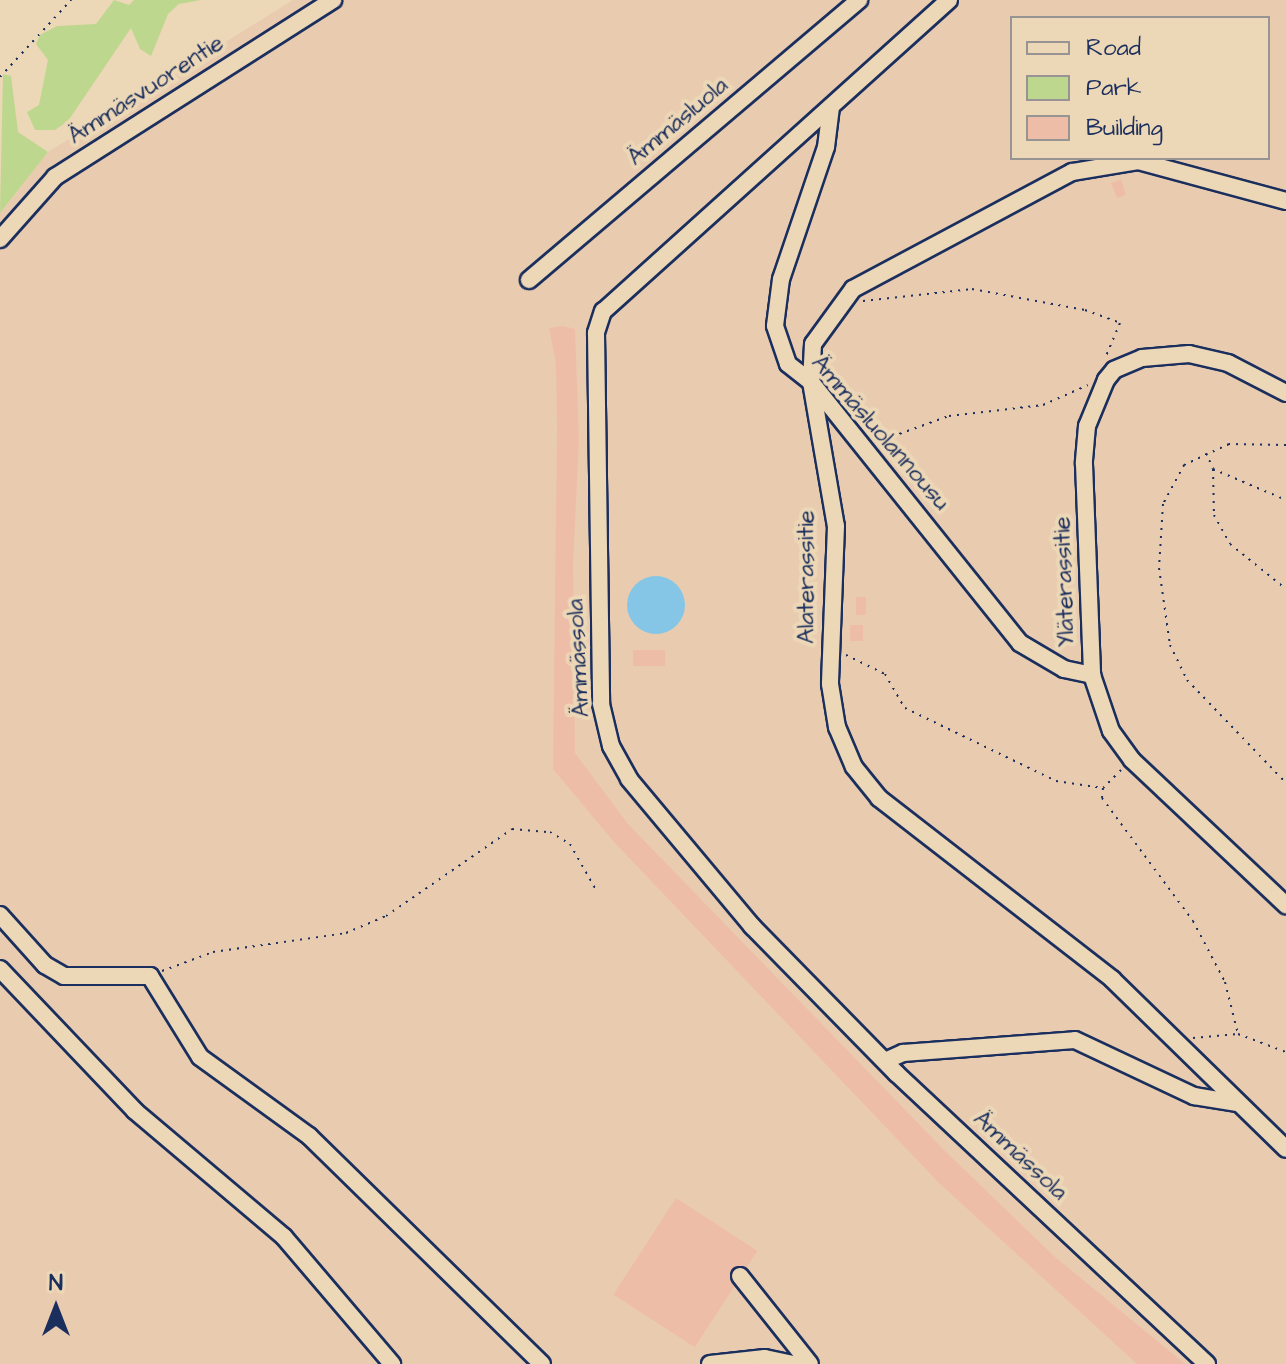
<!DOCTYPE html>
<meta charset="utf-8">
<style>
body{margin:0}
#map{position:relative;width:1286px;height:1364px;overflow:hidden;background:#ecd7b6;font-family:"Architects Daughter",sans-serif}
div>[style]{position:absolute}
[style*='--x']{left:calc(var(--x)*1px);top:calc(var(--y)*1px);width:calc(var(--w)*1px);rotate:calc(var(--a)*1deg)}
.built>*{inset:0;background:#e9ccb0}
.green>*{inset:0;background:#bed78e}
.water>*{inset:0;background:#85c6e6}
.round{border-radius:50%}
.building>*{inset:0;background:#eebda8;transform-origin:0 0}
.path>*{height:2px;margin-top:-1px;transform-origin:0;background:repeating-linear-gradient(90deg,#1b2f5e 0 2px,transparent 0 8px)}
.roads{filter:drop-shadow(2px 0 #1b2f5e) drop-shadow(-2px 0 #1b2f5e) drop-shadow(0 2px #1b2f5e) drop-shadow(0 -2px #1b2f5e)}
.minor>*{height:16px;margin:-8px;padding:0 8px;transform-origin:8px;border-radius:8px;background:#ecd7b6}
span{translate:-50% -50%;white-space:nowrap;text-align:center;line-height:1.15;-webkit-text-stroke:8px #ecd7b6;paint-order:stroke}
.street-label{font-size:24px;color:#1b2f5e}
.legend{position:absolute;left:1010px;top:16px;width:260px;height:144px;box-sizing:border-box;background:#ecd7b6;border:2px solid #989493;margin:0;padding:10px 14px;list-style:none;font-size:24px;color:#1b2f5e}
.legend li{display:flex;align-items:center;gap:16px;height:40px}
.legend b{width:40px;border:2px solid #989493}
.north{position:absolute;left:16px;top:1268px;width:80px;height:80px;-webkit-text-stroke:6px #ecd7b6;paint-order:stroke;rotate:0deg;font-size:22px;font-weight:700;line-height:32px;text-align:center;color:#1b2f5e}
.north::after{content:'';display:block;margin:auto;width:28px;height:36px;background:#1b2f5e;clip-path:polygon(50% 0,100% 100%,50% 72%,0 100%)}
</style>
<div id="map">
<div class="built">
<div style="clip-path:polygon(evenodd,293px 0,1286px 0,1286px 1364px,0 1364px,0 213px,48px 152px,293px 0,1012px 18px,1268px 18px,1268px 158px,1012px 158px,1012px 18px)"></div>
</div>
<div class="green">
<div style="clip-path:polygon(114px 0,129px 5px,134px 0,201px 0,179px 4px,168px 14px,151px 56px,140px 49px,131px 28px,68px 121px,55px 130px,35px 130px,27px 112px,39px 105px,48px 60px,36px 44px,40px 35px,57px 26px,96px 24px)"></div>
<div style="clip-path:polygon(3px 74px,11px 76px,18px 132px,48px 152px,0 213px)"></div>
</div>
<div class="water">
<div class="round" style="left:627px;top:576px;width:58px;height:58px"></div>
</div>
<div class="building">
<div style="clip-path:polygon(1121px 179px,1126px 195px,1117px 198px,1111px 183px)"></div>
<div style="clip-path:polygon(563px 326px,575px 329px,579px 441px,573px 565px,575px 753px,628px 824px,944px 1150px,1054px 1256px,1185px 1364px,1137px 1364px,939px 1183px,613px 841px,553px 769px,557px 430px,556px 364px,549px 328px)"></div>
<div style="left:856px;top:597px;width:10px;height:18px"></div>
<div style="left:850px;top:625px;width:13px;height:16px"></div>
<div style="left:665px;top:650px;width:16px;height:32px;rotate:90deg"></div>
<div style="left:676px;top:1198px;width:97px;height:115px;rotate:33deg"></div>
</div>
<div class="path">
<div style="--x:0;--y:77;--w:105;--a:-47.3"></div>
<div style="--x:863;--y:301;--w:110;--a:-6.3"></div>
<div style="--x:972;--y:289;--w:115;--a:10.5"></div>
<div style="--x:1085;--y:310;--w:37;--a:20"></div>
<div style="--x:1120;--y:323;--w:36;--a:113"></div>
<div style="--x:877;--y:442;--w:77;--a:-19.9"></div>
<div style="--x:949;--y:416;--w:95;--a:-6.7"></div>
<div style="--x:1043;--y:405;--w:49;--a:-24"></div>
<div style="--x:1286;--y:445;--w:57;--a:-179"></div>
<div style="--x:1229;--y:444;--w:50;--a:155"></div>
<div style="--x:1184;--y:465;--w:44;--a:118.3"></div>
<div style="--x:1163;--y:504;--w:64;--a:93.6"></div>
<div style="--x:1159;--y:568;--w:78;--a:81.9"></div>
<div style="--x:1170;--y:645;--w:39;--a:64"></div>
<div style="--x:1187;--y:680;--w:143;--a:46.1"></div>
<div style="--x:1206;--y:453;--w:17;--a:66"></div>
<div style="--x:1213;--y:469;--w:79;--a:23"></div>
<div style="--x:1213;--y:469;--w:46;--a:88.8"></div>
<div style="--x:1214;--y:515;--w:33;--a:61"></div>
<div style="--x:1230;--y:544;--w:72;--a:38.8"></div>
<div style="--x:846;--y:655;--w:43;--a:26"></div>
<div style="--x:885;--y:674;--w:39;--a:60"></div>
<div style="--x:905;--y:708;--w:168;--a:25.8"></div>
<div style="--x:1056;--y:781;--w:47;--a:8.7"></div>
<div style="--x:1121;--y:770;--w:25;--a:135"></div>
<div style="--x:1103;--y:788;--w:10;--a:96"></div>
<div style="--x:1102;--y:798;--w:153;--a:53.5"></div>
<div style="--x:1193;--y:921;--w:69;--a:62.3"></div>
<div style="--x:1225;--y:982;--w:54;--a:76"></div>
<div style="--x:162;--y:971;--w:54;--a:-20.4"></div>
<div style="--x:213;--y:952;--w:134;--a:-8.1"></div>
<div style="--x:346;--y:933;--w:43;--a:-23"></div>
<div style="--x:386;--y:916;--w:153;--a:-34.6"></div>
<div style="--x:512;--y:829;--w:38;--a:5"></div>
<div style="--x:550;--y:832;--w:23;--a:31"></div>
<div style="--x:570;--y:844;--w:53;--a:60.5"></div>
<div style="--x:1193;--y:1038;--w:45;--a:-5.1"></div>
<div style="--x:1238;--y:1034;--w:51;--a:20.6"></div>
</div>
<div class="roads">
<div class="minor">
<div style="--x:949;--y:0;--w:465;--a:138"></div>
<div style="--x:603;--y:311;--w:23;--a:108"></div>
<div style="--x:596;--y:333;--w:371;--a:89.2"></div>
<div style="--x:601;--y:704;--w:43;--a:76.6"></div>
<div style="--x:611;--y:746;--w:38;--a:61"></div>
<div style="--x:629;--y:779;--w:192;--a:50.1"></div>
<div style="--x:752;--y:926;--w:206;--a:45.6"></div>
<div style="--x:896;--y:1073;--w:426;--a:43.1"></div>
<div style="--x:831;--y:107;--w:40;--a:97.1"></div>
<div style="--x:826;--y:147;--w:139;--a:108.8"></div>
<div style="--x:781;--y:279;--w:47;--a:97.3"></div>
<div style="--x:775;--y:326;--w:40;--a:71.1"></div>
<div style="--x:788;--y:364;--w:29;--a:38"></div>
<div style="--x:811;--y:382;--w:334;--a:51.3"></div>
<div style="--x:1020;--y:643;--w:51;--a:30.6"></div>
<div style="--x:1064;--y:669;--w:29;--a:12"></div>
<div style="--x:1286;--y:201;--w:153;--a:-164.9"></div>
<div style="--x:1138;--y:161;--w:67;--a:170.5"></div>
<div style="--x:1072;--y:172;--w:248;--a:151.9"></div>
<div style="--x:853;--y:289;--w:68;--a:126"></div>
<div style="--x:813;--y:344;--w:38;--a:93"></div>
<div style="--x:811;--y:382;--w:146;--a:80.2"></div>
<div style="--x:836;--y:526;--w:158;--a:92.2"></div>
<div style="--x:830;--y:684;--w:44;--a:80.8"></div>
<div style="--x:837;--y:727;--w:43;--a:67"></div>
<div style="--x:854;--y:767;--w:40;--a:51"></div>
<div style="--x:879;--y:798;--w:295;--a:37.8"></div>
<div style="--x:1112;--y:979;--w:243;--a:44.3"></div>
<div style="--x:0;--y:239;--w:83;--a:-48.4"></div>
<div style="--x:55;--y:177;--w:330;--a:-32.5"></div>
<div style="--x:529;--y:280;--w:433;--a:-40.3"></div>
<div style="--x:1286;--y:393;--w:65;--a:-152.7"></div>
<div style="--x:1228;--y:363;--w:40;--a:-167"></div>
<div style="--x:1189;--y:354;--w:47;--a:175.1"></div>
<div style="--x:1142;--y:358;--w:30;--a:157"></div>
<div style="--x:1114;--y:370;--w:13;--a:129"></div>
<div style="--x:1106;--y:380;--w:50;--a:112.4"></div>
<div style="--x:1087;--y:426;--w:38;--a:95"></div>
<div style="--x:1084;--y:464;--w:211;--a:87.8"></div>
<div style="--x:1092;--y:675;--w:59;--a:71.3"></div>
<div style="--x:1111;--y:731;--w:36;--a:54"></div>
<div style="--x:1132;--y:760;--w:212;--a:43.3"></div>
<div style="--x:0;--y:915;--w:67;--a:48"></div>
<div style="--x:45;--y:965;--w:22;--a:30"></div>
<div style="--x:64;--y:976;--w:86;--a:0"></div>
<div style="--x:150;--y:976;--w:95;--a:58.3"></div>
<div style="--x:200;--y:1057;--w:135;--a:35.9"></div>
<div style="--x:309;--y:1136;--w:326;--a:44.4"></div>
<div style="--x:0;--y:969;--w:196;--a:46.4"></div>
<div style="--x:135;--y:1111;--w:195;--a:40.2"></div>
<div style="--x:284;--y:1237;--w:167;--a:49.6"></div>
<div style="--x:885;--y:1061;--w:20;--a:-24"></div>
<div style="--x:903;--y:1053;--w:172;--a:-4.3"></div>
<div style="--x:1075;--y:1040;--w:132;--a:25.2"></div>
<div style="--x:1194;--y:1096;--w:44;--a:9.2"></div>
<div style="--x:740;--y:1276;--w:112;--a:51.5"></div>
<div style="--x:710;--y:1364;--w:55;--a:-6.2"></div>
<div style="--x:765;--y:1358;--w:30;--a:12"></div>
</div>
</div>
<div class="street-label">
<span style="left:146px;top:90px;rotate:-33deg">Ämmäsvuorentie</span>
<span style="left:678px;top:122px;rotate:-40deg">Ämmäsluola</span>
<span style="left:880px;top:433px;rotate:49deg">Ämmäsluolannousu</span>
<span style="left:807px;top:577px;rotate:-90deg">Alaterassitie</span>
<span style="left:1065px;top:582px;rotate:-92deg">Yläterassitie</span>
<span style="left:579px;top:658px;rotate:-93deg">Ämmässola</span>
<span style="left:1020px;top:1156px;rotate:43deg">Ämmässola</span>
</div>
<ul class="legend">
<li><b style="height:10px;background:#ecd7b6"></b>Road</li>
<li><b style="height:22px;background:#bed78e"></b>Park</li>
<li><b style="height:22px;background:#eebda8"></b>Building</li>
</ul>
<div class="north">N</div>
</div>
